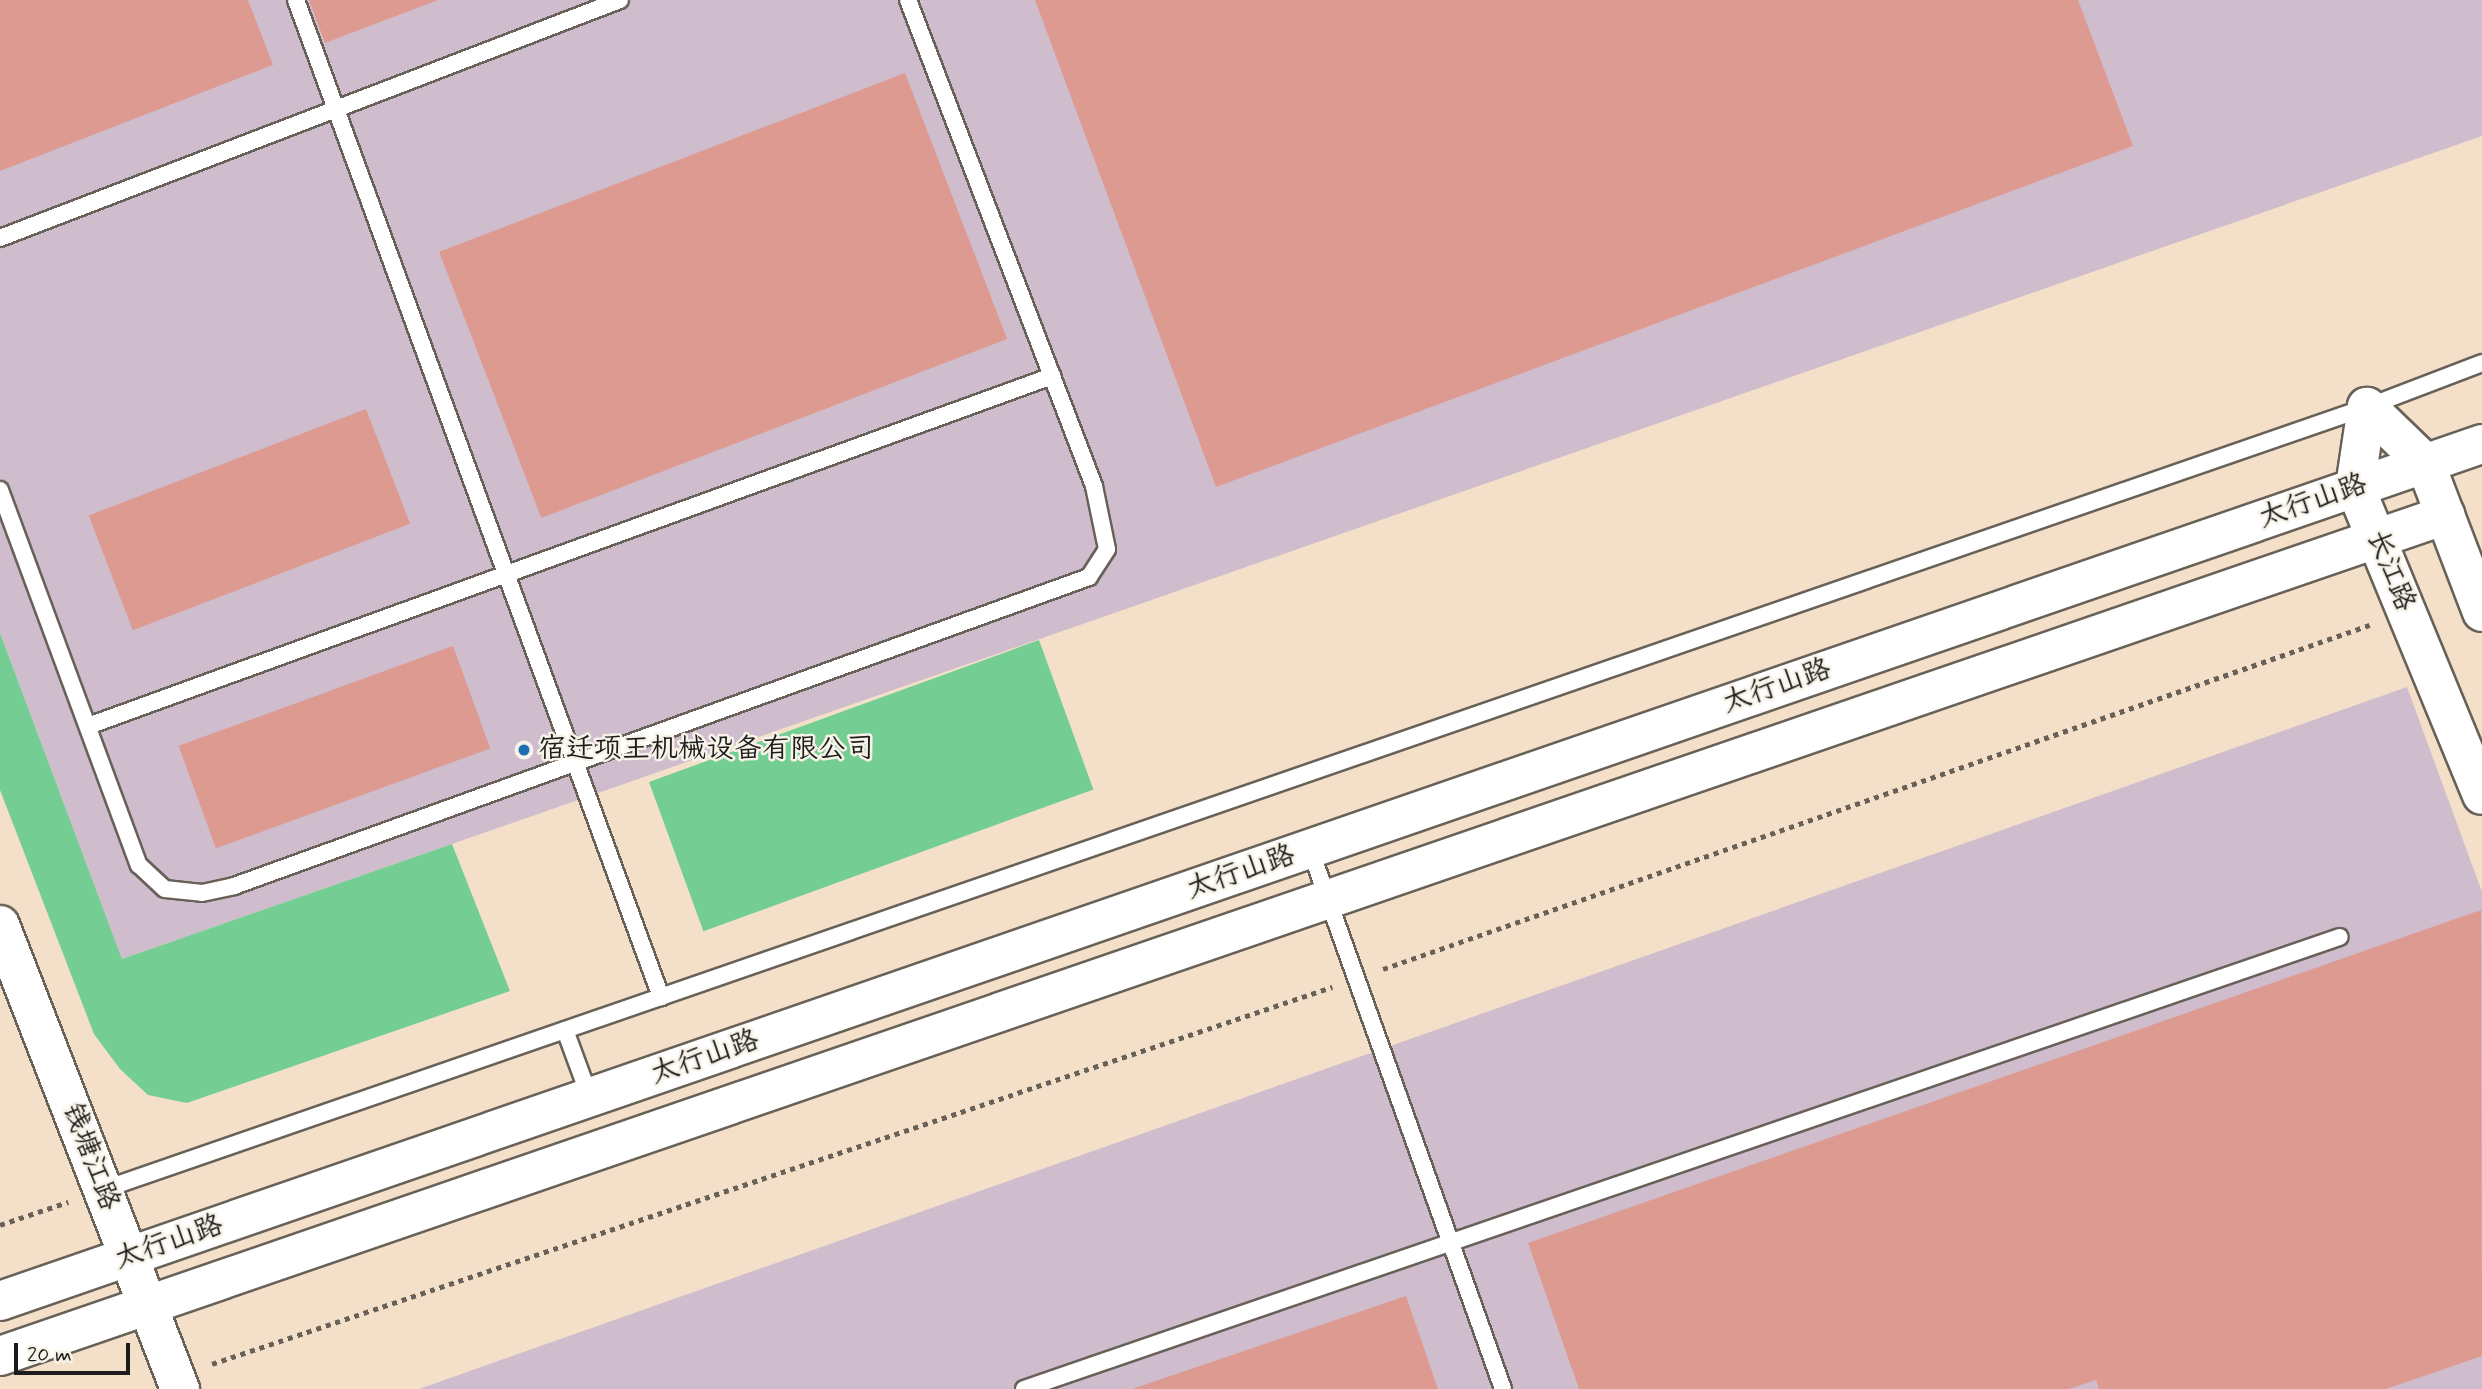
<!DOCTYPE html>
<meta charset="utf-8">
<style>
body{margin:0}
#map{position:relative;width:2482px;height:1389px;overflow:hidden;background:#f4e0c8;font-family:Mynerve,"LXGW WenKai TC",sans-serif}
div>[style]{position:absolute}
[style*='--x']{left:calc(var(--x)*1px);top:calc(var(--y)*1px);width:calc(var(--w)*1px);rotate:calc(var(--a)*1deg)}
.industrial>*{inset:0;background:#cfbdce}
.green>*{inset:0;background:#74cd93;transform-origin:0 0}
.building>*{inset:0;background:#dc9a90;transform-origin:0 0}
.path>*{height:4.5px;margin-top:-2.25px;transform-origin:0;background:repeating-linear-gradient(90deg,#686158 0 5px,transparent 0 10px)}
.roads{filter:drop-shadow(2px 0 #686158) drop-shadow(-2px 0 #686158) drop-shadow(0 2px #686158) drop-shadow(0 -2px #686158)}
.lane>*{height:16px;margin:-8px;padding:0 8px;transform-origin:8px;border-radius:8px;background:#fff}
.secondary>*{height:38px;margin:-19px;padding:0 19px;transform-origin:19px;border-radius:19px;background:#fff}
.dots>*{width:19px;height:19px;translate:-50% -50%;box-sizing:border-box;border:4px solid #f7f3e8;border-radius:50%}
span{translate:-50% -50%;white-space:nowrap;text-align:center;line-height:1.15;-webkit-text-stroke:5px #f7f3e8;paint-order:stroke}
.street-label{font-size:28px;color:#1c1c1c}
.poi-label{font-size:28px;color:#1c1c1c}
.left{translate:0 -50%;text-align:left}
.scale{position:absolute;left:14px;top:1343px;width:116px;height:32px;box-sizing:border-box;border:4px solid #1c1c1c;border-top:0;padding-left:9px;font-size:21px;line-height:24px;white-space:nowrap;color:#1c1c1c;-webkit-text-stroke:5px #f7f3e8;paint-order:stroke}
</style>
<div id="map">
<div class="industrial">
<div style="clip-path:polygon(0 0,2482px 0,2482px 136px,122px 959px,0 633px)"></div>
<div style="clip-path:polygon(2407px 687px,2482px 892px,2482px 1389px,419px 1389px)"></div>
</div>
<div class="green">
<div style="clip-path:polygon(0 633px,122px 959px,452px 844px,510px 991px,187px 1103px,148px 1095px,120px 1069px,94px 1034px,0 790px)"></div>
<div style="left:1039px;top:640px;width:159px;height:415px;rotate:70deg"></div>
</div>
<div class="building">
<div style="clip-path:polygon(0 0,248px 0,273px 65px,0 171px)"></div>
<div style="clip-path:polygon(309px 0,438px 0,325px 43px)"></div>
<div style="clip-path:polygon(1035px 0,2078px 0,2133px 146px,1216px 487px)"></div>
<div style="left:905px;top:73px;width:285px;height:499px;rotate:69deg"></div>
<div style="left:366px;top:409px;width:123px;height:297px;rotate:69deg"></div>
<div style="left:453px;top:646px;width:109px;height:292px;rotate:70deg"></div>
<div style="clip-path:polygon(2481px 910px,2482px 1356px,2386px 1389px,2099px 1389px,2096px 1380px,2069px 1389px,1579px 1389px,1528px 1243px)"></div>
<div style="clip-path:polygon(1406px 1296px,1438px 1389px,1132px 1389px)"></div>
</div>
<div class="path">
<div style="--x:1383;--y:969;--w:1045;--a:-19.22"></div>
<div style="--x:0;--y:1225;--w:72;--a:-18.7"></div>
<div style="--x:212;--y:1364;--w:1182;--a:-18.6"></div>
</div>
<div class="roads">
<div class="lane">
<div style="--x:296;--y:0;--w:1062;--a:69.89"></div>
<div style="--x:0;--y:238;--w:664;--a:-21"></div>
<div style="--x:0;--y:490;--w:400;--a:69.7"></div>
<div style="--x:139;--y:865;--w:35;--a:43"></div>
<div style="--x:165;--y:889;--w:37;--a:6"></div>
<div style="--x:202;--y:893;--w:33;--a:-12"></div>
<div style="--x:234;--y:886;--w:909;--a:-19.87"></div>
<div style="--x:1089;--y:577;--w:33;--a:-57"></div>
<div style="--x:1107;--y:549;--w:64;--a:-101.7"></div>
<div style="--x:1094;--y:486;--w:520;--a:-110.94"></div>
<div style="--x:88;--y:726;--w:1026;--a:-19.95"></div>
<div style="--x:1310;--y:849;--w:573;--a:70.33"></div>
<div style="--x:565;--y:1030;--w:72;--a:69.8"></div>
<div style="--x:102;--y:1190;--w:2397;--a:-19.07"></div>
<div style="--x:2367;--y:407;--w:123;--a:-20.9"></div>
<div style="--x:1024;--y:1389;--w:1391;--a:-18.96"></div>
</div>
<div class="secondary">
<div style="--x:2482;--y:612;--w:160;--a:-110.9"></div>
<div style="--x:2425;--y:463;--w:81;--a:-136"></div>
<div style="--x:2367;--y:407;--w:81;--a:98.5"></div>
<div style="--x:2355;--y:487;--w:333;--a:67.6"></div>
<div style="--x:0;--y:925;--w:498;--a:68.8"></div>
<div style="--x:0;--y:1301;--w:2626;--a:-19.05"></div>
<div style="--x:0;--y:1356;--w:2586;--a:-18.98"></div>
</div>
</div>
<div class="dots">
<div style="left:524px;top:750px;background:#1f6fb2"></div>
</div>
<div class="street-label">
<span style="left:2313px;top:502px;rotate:-19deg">太行山路</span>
<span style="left:2390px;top:571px;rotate:68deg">长江路</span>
<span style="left:1777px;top:687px;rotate:-19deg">太行山路</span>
<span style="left:1241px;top:873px;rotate:-19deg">太行山路</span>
<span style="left:705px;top:1058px;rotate:-19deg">太行山路</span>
<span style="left:90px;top:1157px;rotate:69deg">钱塘江路</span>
<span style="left:169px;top:1243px;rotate:-19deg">太行山路</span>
</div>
<div class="poi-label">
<span class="left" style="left:538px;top:750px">宿迁项王机械设备有限公司</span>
</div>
<div class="scale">20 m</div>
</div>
